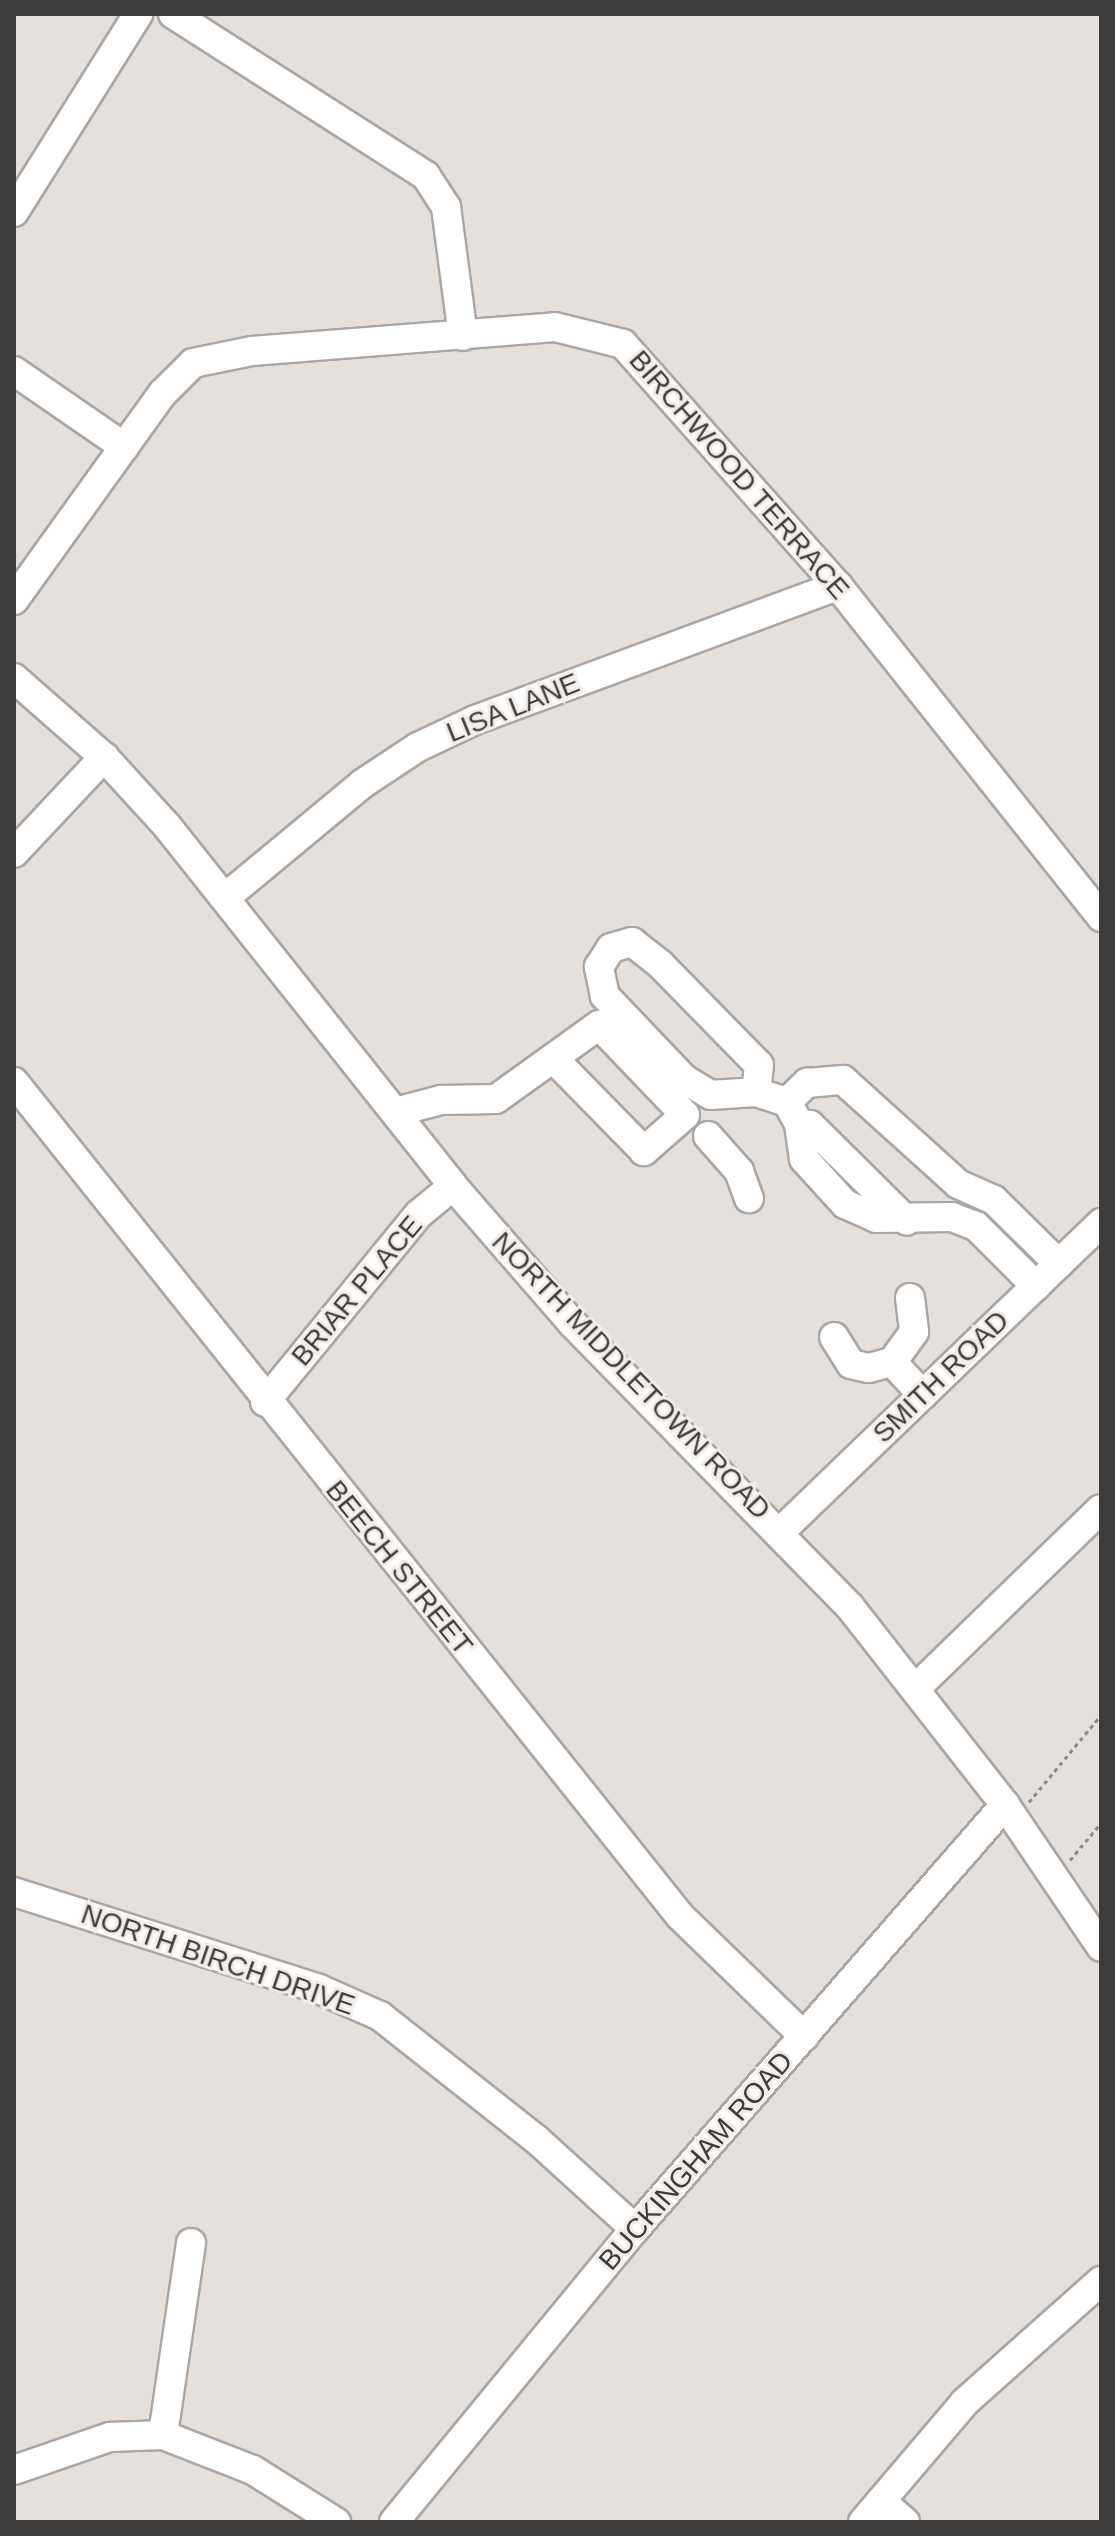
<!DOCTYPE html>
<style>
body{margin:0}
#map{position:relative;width:1115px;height:2536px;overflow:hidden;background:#e5e0db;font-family:Arial,sans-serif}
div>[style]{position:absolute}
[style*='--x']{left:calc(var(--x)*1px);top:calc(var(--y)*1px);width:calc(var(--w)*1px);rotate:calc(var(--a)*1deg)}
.path>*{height:3px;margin-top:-1.5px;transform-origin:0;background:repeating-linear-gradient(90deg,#8d8a86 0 4px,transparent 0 8px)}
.roads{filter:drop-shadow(2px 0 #aba6a2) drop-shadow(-2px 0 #aba6a2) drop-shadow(0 2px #aba6a2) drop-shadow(0 -2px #aba6a2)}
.minor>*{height:28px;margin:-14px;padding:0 14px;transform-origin:14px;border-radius:14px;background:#fff}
span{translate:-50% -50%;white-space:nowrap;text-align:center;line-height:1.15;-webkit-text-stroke:6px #f2ede8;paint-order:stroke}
.street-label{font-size:28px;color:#3e3c3a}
.frame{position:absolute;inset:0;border:16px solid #3e3c3a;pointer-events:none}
</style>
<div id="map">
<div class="path">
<div style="--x:1029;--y:1802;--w:113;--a:-50.4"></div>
<div style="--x:1070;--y:1860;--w:48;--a:-50"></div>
</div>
<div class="roads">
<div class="minor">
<div style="--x:173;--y:14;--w:300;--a:32.6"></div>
<div style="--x:426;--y:176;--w:37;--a:57"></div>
<div style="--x:446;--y:207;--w:130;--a:82.5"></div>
<div style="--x:14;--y:212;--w:234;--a:-57.9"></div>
<div style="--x:14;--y:371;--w:134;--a:34.6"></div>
<div style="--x:14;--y:600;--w:255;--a:-54.3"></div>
<div style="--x:163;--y:393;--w:42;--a:-45"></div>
<div style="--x:193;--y:363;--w:60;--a:-11.5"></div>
<div style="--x:252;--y:351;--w:304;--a:-4.5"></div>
<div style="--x:555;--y:327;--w:70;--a:14"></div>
<div style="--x:623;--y:344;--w:324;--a:48.4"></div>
<div style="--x:838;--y:586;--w:423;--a:51.5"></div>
<div style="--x:14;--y:678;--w:120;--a:41.3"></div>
<div style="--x:104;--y:757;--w:93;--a:47.6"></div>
<div style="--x:167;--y:826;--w:460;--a:51.5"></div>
<div style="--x:453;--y:1186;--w:181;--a:49"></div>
<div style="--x:572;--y:1323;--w:397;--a:45.6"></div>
<div style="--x:850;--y:1607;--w:251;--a:51.9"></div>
<div style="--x:1005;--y:1805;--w:171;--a:55.9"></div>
<div style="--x:14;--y:853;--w:132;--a:-46.8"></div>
<div style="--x:226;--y:897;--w:177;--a:-39.7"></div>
<div style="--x:362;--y:784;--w:67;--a:-33.5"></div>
<div style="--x:418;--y:747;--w:63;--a:-25.3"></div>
<div style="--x:475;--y:720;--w:387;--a:-20.3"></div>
<div style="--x:649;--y:1073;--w:36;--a:10"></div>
<div style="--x:684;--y:1079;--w:31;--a:31"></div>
<div style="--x:711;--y:1095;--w:45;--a:-3.8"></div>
<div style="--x:756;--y:1092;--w:33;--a:18"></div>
<div style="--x:787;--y:1102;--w:25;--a:61"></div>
<div style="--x:799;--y:1124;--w:35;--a:82"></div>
<div style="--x:804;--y:1159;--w:61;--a:47.7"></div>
<div style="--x:845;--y:1204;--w:34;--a:24"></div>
<div style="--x:876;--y:1218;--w:76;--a:-0.8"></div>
<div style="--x:952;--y:1217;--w:26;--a:21"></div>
<div style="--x:976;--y:1226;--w:85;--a:45"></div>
<div style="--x:684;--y:1079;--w:115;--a:-133.6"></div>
<div style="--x:605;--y:996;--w:30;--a:-102"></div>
<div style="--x:599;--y:967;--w:22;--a:-58"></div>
<div style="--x:611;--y:948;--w:22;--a:-16"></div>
<div style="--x:632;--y:942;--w:36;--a:38"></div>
<div style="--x:660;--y:964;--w:141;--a:45.6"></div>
<div style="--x:759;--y:1065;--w:27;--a:96"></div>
<div style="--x:14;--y:1082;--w:1067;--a:51.39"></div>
<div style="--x:680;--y:1916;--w:173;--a:44.1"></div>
<div style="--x:787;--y:1102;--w:28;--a:-44"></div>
<div style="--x:807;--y:1083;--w:36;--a:-5"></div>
<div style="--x:843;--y:1080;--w:155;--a:42.1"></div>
<div style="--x:958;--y:1184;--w:39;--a:24"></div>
<div style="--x:994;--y:1200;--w:91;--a:44.6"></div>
<div style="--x:395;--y:1112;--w:48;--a:-14.6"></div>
<div style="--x:441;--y:1100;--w:55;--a:-1"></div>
<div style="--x:496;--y:1099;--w:127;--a:-35.7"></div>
<div style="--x:599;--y:1025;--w:124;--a:46.3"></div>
<div style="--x:685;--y:1115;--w:55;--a:138.7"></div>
<div style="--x:644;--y:1151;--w:127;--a:-134.4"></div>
<div style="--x:799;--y:1124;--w:11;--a:5"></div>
<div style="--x:810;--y:1125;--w:136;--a:44.7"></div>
<div style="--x:708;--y:1136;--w:47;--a:48.5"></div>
<div style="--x:739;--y:1171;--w:29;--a:70"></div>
<div style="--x:910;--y:1298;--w:34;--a:83"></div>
<div style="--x:914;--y:1332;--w:37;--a:126"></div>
<div style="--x:892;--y:1362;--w:45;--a:46.8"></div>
<div style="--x:834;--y:1337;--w:32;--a:58"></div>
<div style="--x:851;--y:1364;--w:18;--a:13"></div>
<div style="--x:869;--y:1368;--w:24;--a:-15"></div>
<div style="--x:265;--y:1402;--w:243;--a:-50.7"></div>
<div style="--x:419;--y:1214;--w:44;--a:-39.5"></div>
<div style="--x:780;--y:1532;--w:446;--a:-43.9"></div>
<div style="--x:916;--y:1688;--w:257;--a:-44.1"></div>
<div style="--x:14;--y:1892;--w:320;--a:17.6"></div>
<div style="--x:319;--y:1989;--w:67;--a:23.9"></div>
<div style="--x:380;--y:2016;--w:199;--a:38.3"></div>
<div style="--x:536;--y:2139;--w:134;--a:42.3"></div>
<div style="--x:163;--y:2435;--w:194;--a:-81.7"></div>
<div style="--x:14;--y:2470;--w:102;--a:-19"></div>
<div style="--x:110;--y:2437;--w:53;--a:-2.2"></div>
<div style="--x:163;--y:2435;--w:97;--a:21.3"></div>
<div style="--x:253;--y:2470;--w:98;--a:32.1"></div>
<div style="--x:881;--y:2501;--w:32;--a:41"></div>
<div style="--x:394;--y:2522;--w:379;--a:-50.6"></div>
<div style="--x:635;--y:2229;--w:563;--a:-48.89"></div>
<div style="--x:863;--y:2522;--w:157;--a:-49.6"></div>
<div style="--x:965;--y:2402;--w:182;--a:-41.7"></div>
</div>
</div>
<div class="street-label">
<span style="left:739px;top:475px;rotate:49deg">BIRCHWOOD TERRACE</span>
<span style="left:513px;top:708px;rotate:-22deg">LISA LANE</span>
<span style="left:357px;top:1291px;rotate:-50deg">BRIAR PLACE</span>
<span style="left:631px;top:1376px;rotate:46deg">NORTH MIDDLETOWN ROAD</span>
<span style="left:941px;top:1377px;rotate:-44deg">SMITH ROAD</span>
<span style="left:399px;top:1568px;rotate:51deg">BEECH STREET</span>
<span style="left:218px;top:1960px;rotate:19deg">NORTH BIRCH DRIVE</span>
<span style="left:696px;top:2161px;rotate:-49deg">BUCKINGHAM ROAD</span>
</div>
<div class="frame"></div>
</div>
